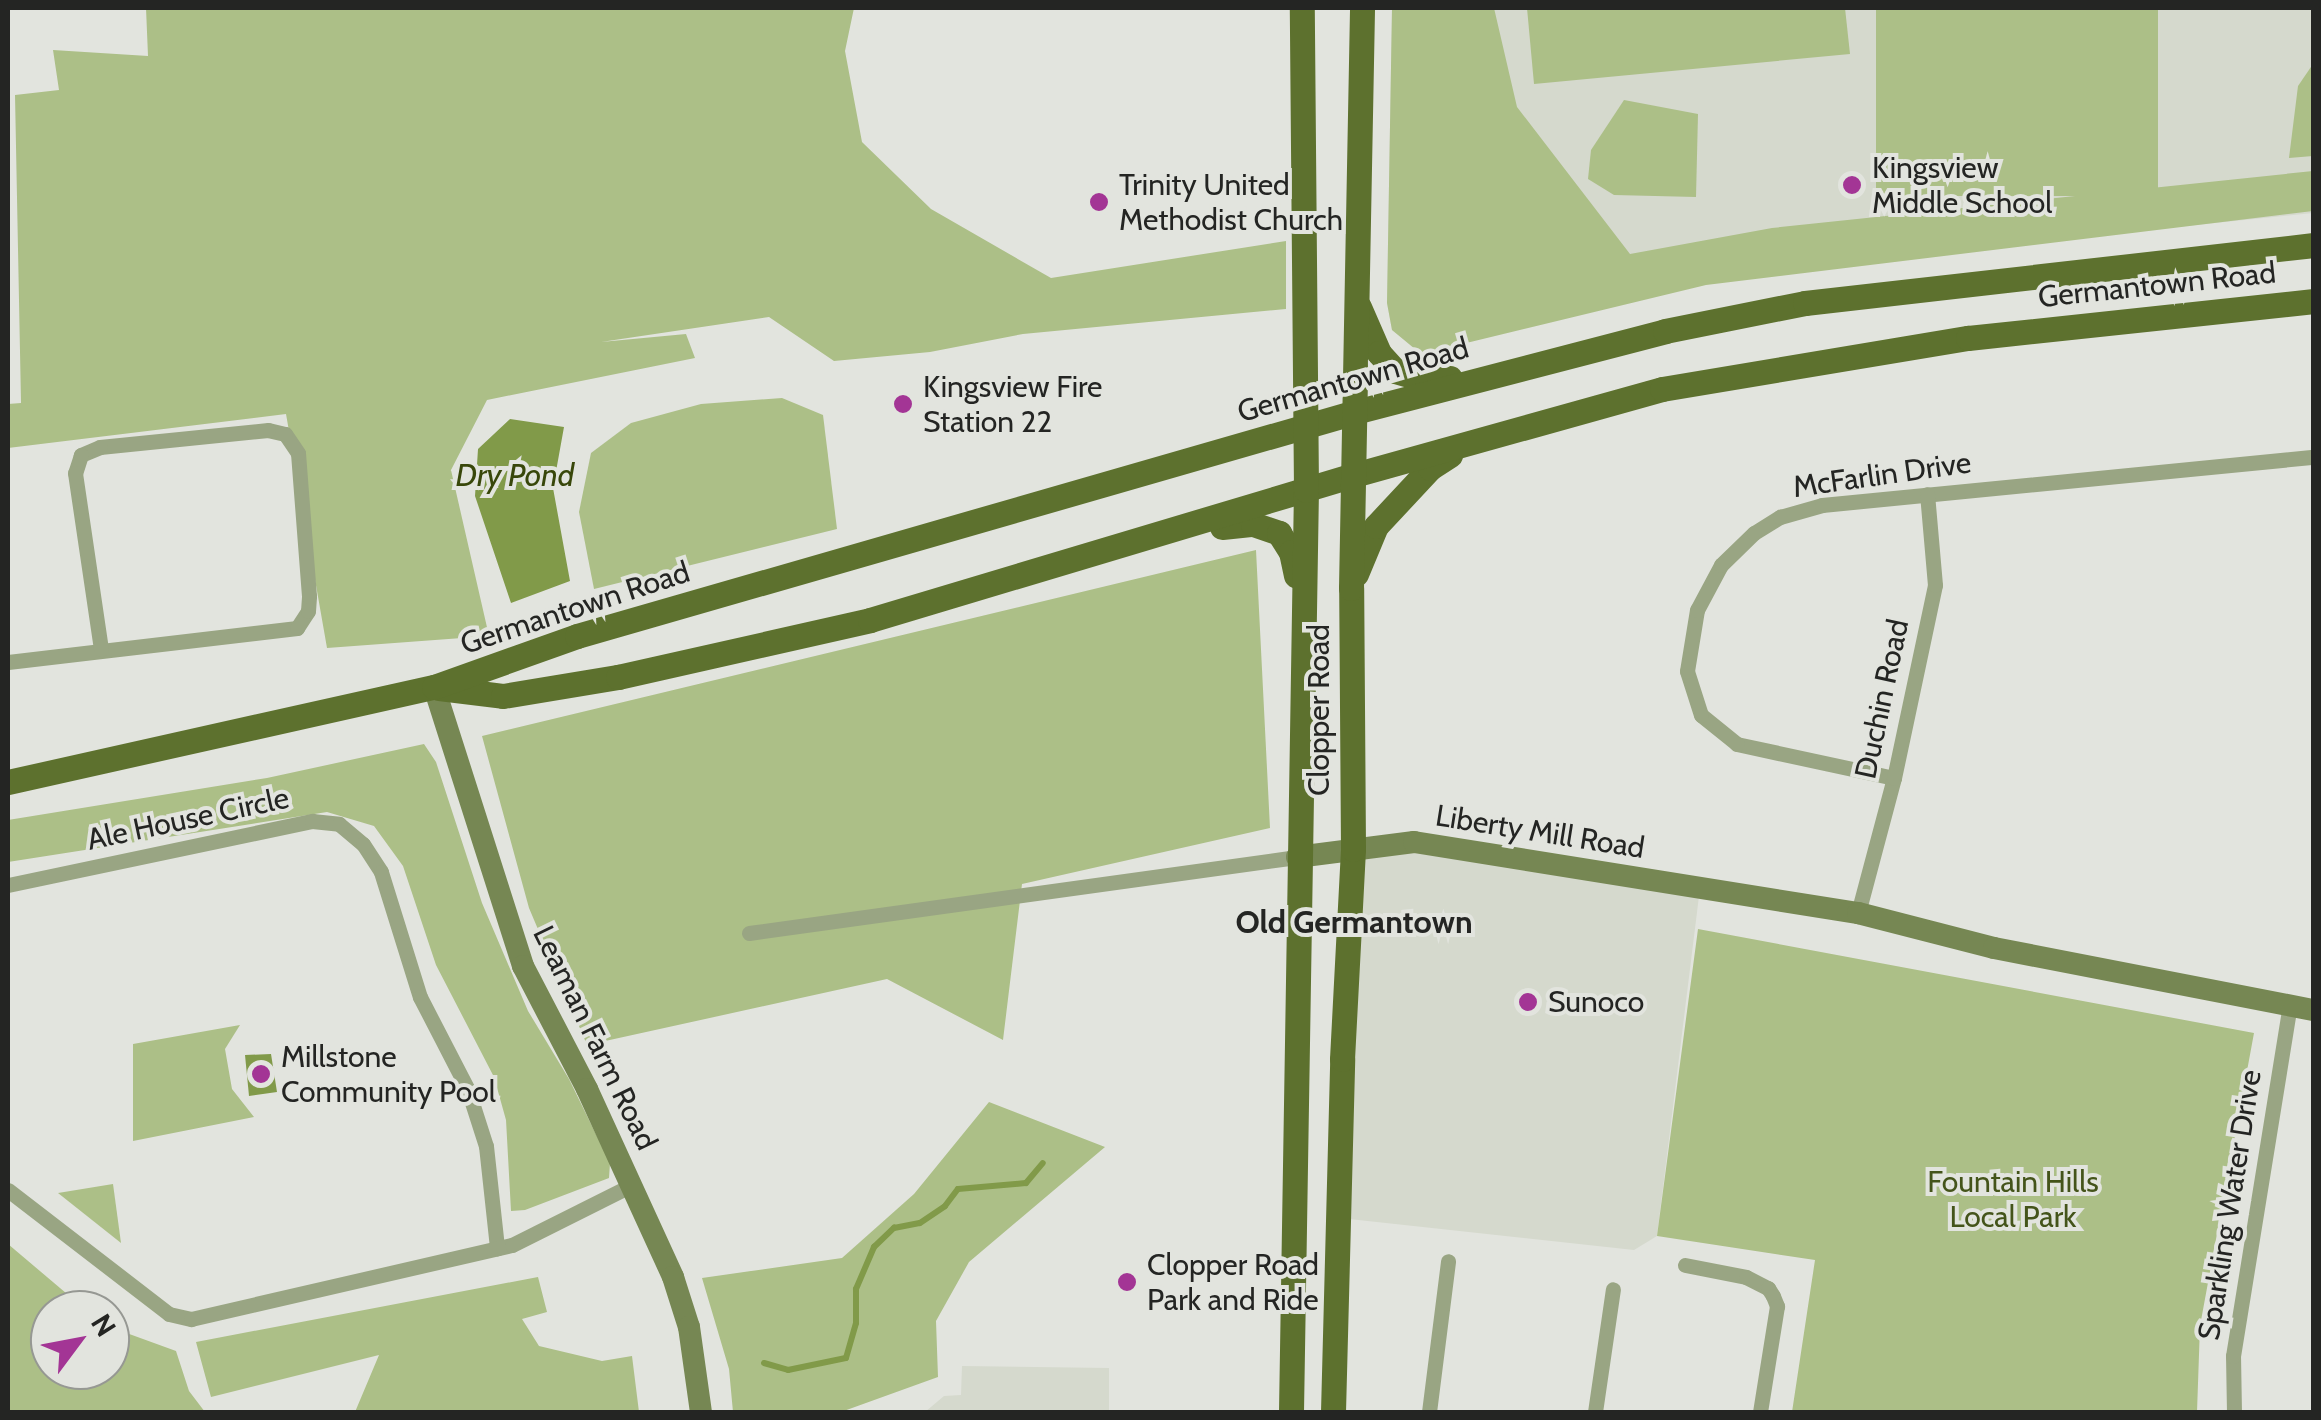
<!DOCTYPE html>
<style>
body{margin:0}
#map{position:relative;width:2321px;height:1420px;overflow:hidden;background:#e2e4de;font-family:Cabin,sans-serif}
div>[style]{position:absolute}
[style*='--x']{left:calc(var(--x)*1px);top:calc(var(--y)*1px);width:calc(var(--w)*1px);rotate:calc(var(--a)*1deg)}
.built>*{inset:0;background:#d5d9cd}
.green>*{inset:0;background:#acbf87;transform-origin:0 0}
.water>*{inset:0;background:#819a49}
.stream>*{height:6px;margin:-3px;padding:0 3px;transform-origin:3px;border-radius:3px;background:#819a49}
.street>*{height:15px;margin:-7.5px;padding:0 7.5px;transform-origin:7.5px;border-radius:7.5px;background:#99a583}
.secondary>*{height:22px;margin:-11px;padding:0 11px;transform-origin:11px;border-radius:11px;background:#768753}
.primary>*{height:25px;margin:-12.5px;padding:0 12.5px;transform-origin:12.5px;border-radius:12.5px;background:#5d712e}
.dots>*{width:28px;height:28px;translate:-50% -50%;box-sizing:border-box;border:5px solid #e2e4de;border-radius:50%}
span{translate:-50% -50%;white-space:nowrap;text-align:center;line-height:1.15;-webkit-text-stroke:8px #e2e4de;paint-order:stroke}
.poi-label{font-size:30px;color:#242523}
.left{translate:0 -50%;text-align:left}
.street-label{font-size:30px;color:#242523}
.park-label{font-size:30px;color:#44541a}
.water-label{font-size:32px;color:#38470a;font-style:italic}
.neighbourhood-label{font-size:32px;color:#242523;font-weight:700}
.frame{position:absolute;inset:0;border:10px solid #242523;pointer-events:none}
.north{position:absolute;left:30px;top:1290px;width:100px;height:100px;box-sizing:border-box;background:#e2e4de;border:2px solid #969893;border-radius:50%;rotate:58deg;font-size:28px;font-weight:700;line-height:40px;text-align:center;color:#242523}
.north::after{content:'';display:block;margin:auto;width:35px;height:45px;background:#a33595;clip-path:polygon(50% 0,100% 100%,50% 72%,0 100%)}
</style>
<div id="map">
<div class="built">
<div style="clip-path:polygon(1392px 8px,2313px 8px,2313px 213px,1765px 269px,1414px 347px,1392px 330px,1387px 303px)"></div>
<div style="clip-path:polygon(1414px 842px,1700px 888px,1657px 1236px,1634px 1250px,1340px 1218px,1353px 849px)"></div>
<div style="clip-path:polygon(962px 1366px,1109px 1368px,1109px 1412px,925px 1412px,944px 1396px,961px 1395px)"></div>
</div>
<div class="green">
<div style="clip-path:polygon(146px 8px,854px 8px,845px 51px,862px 142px,931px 209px,1051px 278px,1286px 241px,1286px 309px,1023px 334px,930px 352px,834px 361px,769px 317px,601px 342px,686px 334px,695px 358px,487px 400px,451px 470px,489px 636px,327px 648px,286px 414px,8px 448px,8px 404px,21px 403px,15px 95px,59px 90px,53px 50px,148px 56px)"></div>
<div style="clip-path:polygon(1392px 8px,1494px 8px,1517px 107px,1630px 254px,1772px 228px,2313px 171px,2313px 211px,1706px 285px,1421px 354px,1392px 330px,1387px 303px)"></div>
<div style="clip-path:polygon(1527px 8px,1845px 8px,1850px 54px,1534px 84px)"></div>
<div style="left:1876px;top:8px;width:282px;height:188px"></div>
<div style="clip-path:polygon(2313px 64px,2313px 156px,2289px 158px,2298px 86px)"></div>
<div style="clip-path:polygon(1624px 100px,1698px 114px,1696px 197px,1614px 195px,1588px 179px,1591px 150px)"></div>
<div style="clip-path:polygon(782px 398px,823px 415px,837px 529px,594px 589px,579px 512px,591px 453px,631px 423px,701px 404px)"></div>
<div style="clip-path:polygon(1256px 550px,1270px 828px,1022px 884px,1003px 1040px,887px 979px,587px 1045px,529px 908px,482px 736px)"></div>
<div style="clip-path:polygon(424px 744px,436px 762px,482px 903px,528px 1011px,569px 1079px,610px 1163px,609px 1178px,525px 1210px,511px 1211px,506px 1120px,494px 1077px,436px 965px,403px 866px,374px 826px,327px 812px,8px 862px,8px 820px,267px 778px)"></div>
<div style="clip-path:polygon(1698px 929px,2254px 1033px,2200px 1326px,2197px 1412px,1792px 1412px,1815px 1260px,1657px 1236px)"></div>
<div style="clip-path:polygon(240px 1025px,225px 1049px,232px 1089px,254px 1117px,133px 1141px,133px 1044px)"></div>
<div style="clip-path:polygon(989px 1102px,1105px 1147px,969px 1262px,936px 1321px,938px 1377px,841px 1412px,733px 1412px,729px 1369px,702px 1278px,842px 1258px,914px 1194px)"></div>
<div style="clip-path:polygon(113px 1184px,121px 1243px,58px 1193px)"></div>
<div style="clip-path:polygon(8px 1244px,86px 1310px,50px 1310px,50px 1370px,110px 1370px,110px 1327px,176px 1351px,189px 1391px,205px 1412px,8px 1412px)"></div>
<div style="clip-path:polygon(538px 1277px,547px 1312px,522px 1319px,539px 1346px,602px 1361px,632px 1356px,639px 1412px,355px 1412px,379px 1355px,211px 1397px,196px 1342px)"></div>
</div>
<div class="water">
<div style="clip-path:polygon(510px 419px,564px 427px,553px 488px,570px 581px,511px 603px,475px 496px,478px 449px)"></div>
<div style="clip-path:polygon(271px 1054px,277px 1092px,249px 1096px,245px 1055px)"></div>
</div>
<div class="stream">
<div style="--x:764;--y:1363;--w:25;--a:16"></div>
<div style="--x:788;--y:1370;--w:59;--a:-11.7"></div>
<div style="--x:846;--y:1358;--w:36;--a:-74"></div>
<div style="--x:856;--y:1323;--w:34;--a:-90"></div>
<div style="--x:856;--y:1289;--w:46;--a:-66.8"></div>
<div style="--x:874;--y:1247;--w:28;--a:-44"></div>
<div style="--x:894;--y:1228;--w:26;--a:-11"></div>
<div style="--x:920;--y:1223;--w:30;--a:-34"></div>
<div style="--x:945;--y:1206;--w:21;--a:-53"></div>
<div style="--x:958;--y:1189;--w:68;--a:-5"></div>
<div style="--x:1026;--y:1183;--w:26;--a:-50"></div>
</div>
<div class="street">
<div style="--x:8;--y:662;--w:291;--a:-6.7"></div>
<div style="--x:297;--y:628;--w:20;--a:-57"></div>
<div style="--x:308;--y:611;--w:15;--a:-86"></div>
<div style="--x:309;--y:596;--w:143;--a:-94.4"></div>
<div style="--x:298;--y:453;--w:23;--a:-124"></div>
<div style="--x:285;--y:434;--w:17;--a:-167"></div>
<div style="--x:268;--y:430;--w:169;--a:174.2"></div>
<div style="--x:100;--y:447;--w:21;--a:157"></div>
<div style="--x:81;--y:455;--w:19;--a:108"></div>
<div style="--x:75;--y:473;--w:178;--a:81.6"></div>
<div style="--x:1894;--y:778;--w:161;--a:-167.8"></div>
<div style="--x:1737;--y:744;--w:46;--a:-141.1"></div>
<div style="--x:1701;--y:715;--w:46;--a:-107.7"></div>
<div style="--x:1687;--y:671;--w:62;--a:-80.7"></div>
<div style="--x:1697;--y:610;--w:51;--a:-61.9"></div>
<div style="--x:1721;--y:565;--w:46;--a:-44.1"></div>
<div style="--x:1754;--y:533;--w:31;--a:-32"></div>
<div style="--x:1780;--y:517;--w:44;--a:-15.9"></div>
<div style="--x:1822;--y:505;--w:494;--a:-5.6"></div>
<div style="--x:8;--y:885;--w:311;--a:-11.9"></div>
<div style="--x:312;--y:821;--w:27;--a:6"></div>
<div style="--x:339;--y:824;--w:31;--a:40"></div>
<div style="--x:363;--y:844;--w:33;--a:57"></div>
<div style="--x:381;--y:872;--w:131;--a:72.7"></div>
<div style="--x:420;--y:997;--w:105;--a:62.7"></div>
<div style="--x:468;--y:1090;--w:59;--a:72.2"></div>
<div style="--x:486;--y:1146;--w:103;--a:83.8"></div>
<div style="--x:1858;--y:913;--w:140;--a:-75.1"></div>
<div style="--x:1894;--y:778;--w:197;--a:-78"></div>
<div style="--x:1935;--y:585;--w:91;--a:-95"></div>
<div style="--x:749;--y:933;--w:553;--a:-7.9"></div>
<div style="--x:8;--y:1190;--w:203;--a:37.6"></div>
<div style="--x:169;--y:1314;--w:23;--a:13"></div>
<div style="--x:191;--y:1319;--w:329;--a:-13"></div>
<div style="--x:512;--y:1245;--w:134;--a:-26.6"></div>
<div style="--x:1685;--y:1265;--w:62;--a:11.1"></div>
<div style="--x:1746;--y:1277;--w:25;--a:27"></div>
<div style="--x:1768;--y:1288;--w:9;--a:58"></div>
<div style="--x:1773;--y:1296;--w:11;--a:68"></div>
<div style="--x:1777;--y:1306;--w:107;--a:99.1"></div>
<div style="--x:1429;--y:1412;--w:152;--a:-82.8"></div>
<div style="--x:1595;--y:1412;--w:124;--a:-81.7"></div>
<div style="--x:2234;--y:1412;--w:56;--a:-91"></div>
<div style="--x:2233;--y:1356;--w:355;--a:-80.8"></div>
</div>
<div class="secondary">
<div style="--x:434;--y:687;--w:293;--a:72.3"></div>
<div style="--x:523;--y:966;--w:139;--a:62.5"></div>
<div style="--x:587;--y:1089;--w:207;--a:65.4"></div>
<div style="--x:673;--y:1277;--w:52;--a:72.3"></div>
<div style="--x:689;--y:1327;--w:86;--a:82"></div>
<div style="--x:1297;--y:857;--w:118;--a:-7.3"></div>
<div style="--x:1414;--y:842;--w:450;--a:9.1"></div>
<div style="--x:1858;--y:913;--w:140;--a:14.4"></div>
<div style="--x:1994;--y:948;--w:326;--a:11"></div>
</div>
<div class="primary">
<div style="--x:1359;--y:307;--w:50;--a:66.5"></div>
<div style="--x:1379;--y:353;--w:24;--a:48"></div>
<div style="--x:1395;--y:371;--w:25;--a:16"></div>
<div style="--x:1419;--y:378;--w:31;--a:0"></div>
<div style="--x:1222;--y:527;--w:31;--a:-6"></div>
<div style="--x:1253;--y:524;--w:28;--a:19"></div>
<div style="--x:1279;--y:533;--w:22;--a:58"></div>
<div style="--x:1291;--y:552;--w:24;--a:78"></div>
<div style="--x:1356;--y:574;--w:52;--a:-67.4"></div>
<div style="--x:1376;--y:526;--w:79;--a:-47"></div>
<div style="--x:1430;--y:468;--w:24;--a:-33"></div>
<div style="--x:439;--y:688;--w:64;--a:7.1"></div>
<div style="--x:503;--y:696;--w:117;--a:-9.4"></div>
<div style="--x:618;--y:677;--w:258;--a:-12.7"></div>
<div style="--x:870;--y:620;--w:505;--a:-16.68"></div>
<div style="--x:1354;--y:475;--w:320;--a:-15.6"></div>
<div style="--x:1662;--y:389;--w:310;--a:-9.5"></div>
<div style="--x:1968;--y:338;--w:348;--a:-6.1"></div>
<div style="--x:8;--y:782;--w:436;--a:-12.6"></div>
<div style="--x:434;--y:687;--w:152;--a:-19.6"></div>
<div style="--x:577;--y:636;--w:810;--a:-16.06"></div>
<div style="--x:1355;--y:412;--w:320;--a:-14.6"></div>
<div style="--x:1665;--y:331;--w:143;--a:-11.3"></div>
<div style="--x:1805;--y:303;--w:512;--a:-6.5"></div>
<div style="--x:1291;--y:1412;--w:922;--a:-89.07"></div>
<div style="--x:1306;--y:490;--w:482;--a:-90.5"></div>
<div style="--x:1333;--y:1412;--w:353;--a:-88.5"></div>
<div style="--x:1342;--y:1059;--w:210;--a:-87"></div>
<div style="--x:1353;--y:849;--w:261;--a:-90.4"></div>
<div style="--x:1351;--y:588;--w:580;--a:-88.91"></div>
</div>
<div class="dots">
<div style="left:1852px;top:185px;background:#a33595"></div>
<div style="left:1099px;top:202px;background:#a33595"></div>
<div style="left:903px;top:404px;background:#a33595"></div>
<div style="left:1528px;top:1002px;background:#a33595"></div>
<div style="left:261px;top:1074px;background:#a33595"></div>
<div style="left:1127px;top:1282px;background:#a33595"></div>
</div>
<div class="poi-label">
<span class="left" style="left:1872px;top:185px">Kingsview<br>Middle School</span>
<span class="left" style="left:1119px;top:202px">Trinity United<br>Methodist Church</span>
<span class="left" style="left:923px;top:404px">Kingsview Fire<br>Station 22</span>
<span class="left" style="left:1548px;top:1002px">Sunoco</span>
<span class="left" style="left:281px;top:1074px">Millstone<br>Community Pool</span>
<span class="left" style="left:1147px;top:1282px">Clopper Road<br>Park and Ride</span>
</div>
<div class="street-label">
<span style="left:2157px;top:285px;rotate:-6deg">Germantown Road</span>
<span style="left:1353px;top:380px;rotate:-16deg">Germantown Road</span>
<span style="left:1882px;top:475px;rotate:-8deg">McFarlin Drive</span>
<span style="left:575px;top:608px;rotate:-18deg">Germantown Road</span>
<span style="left:1882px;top:699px;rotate:-78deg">Duchin Road</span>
<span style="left:1319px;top:710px;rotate:-90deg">Clopper Road</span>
<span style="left:188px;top:819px;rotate:-12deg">Ale House Circle</span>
<span style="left:1540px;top:832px;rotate:9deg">Liberty Mill Road</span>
<span style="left:595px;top:1038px;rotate:64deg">Leaman Farm Road</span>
<span style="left:2230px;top:1205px;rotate:-81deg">Sparkling Water Drive</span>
</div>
<div class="park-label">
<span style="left:2013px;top:1199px">Fountain Hills<br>Local Park</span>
</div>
<div class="water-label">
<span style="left:515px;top:475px">Dry Pond</span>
</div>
<div class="neighbourhood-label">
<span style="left:1354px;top:922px">Old Germantown</span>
</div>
<div class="frame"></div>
<div class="north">N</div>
</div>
